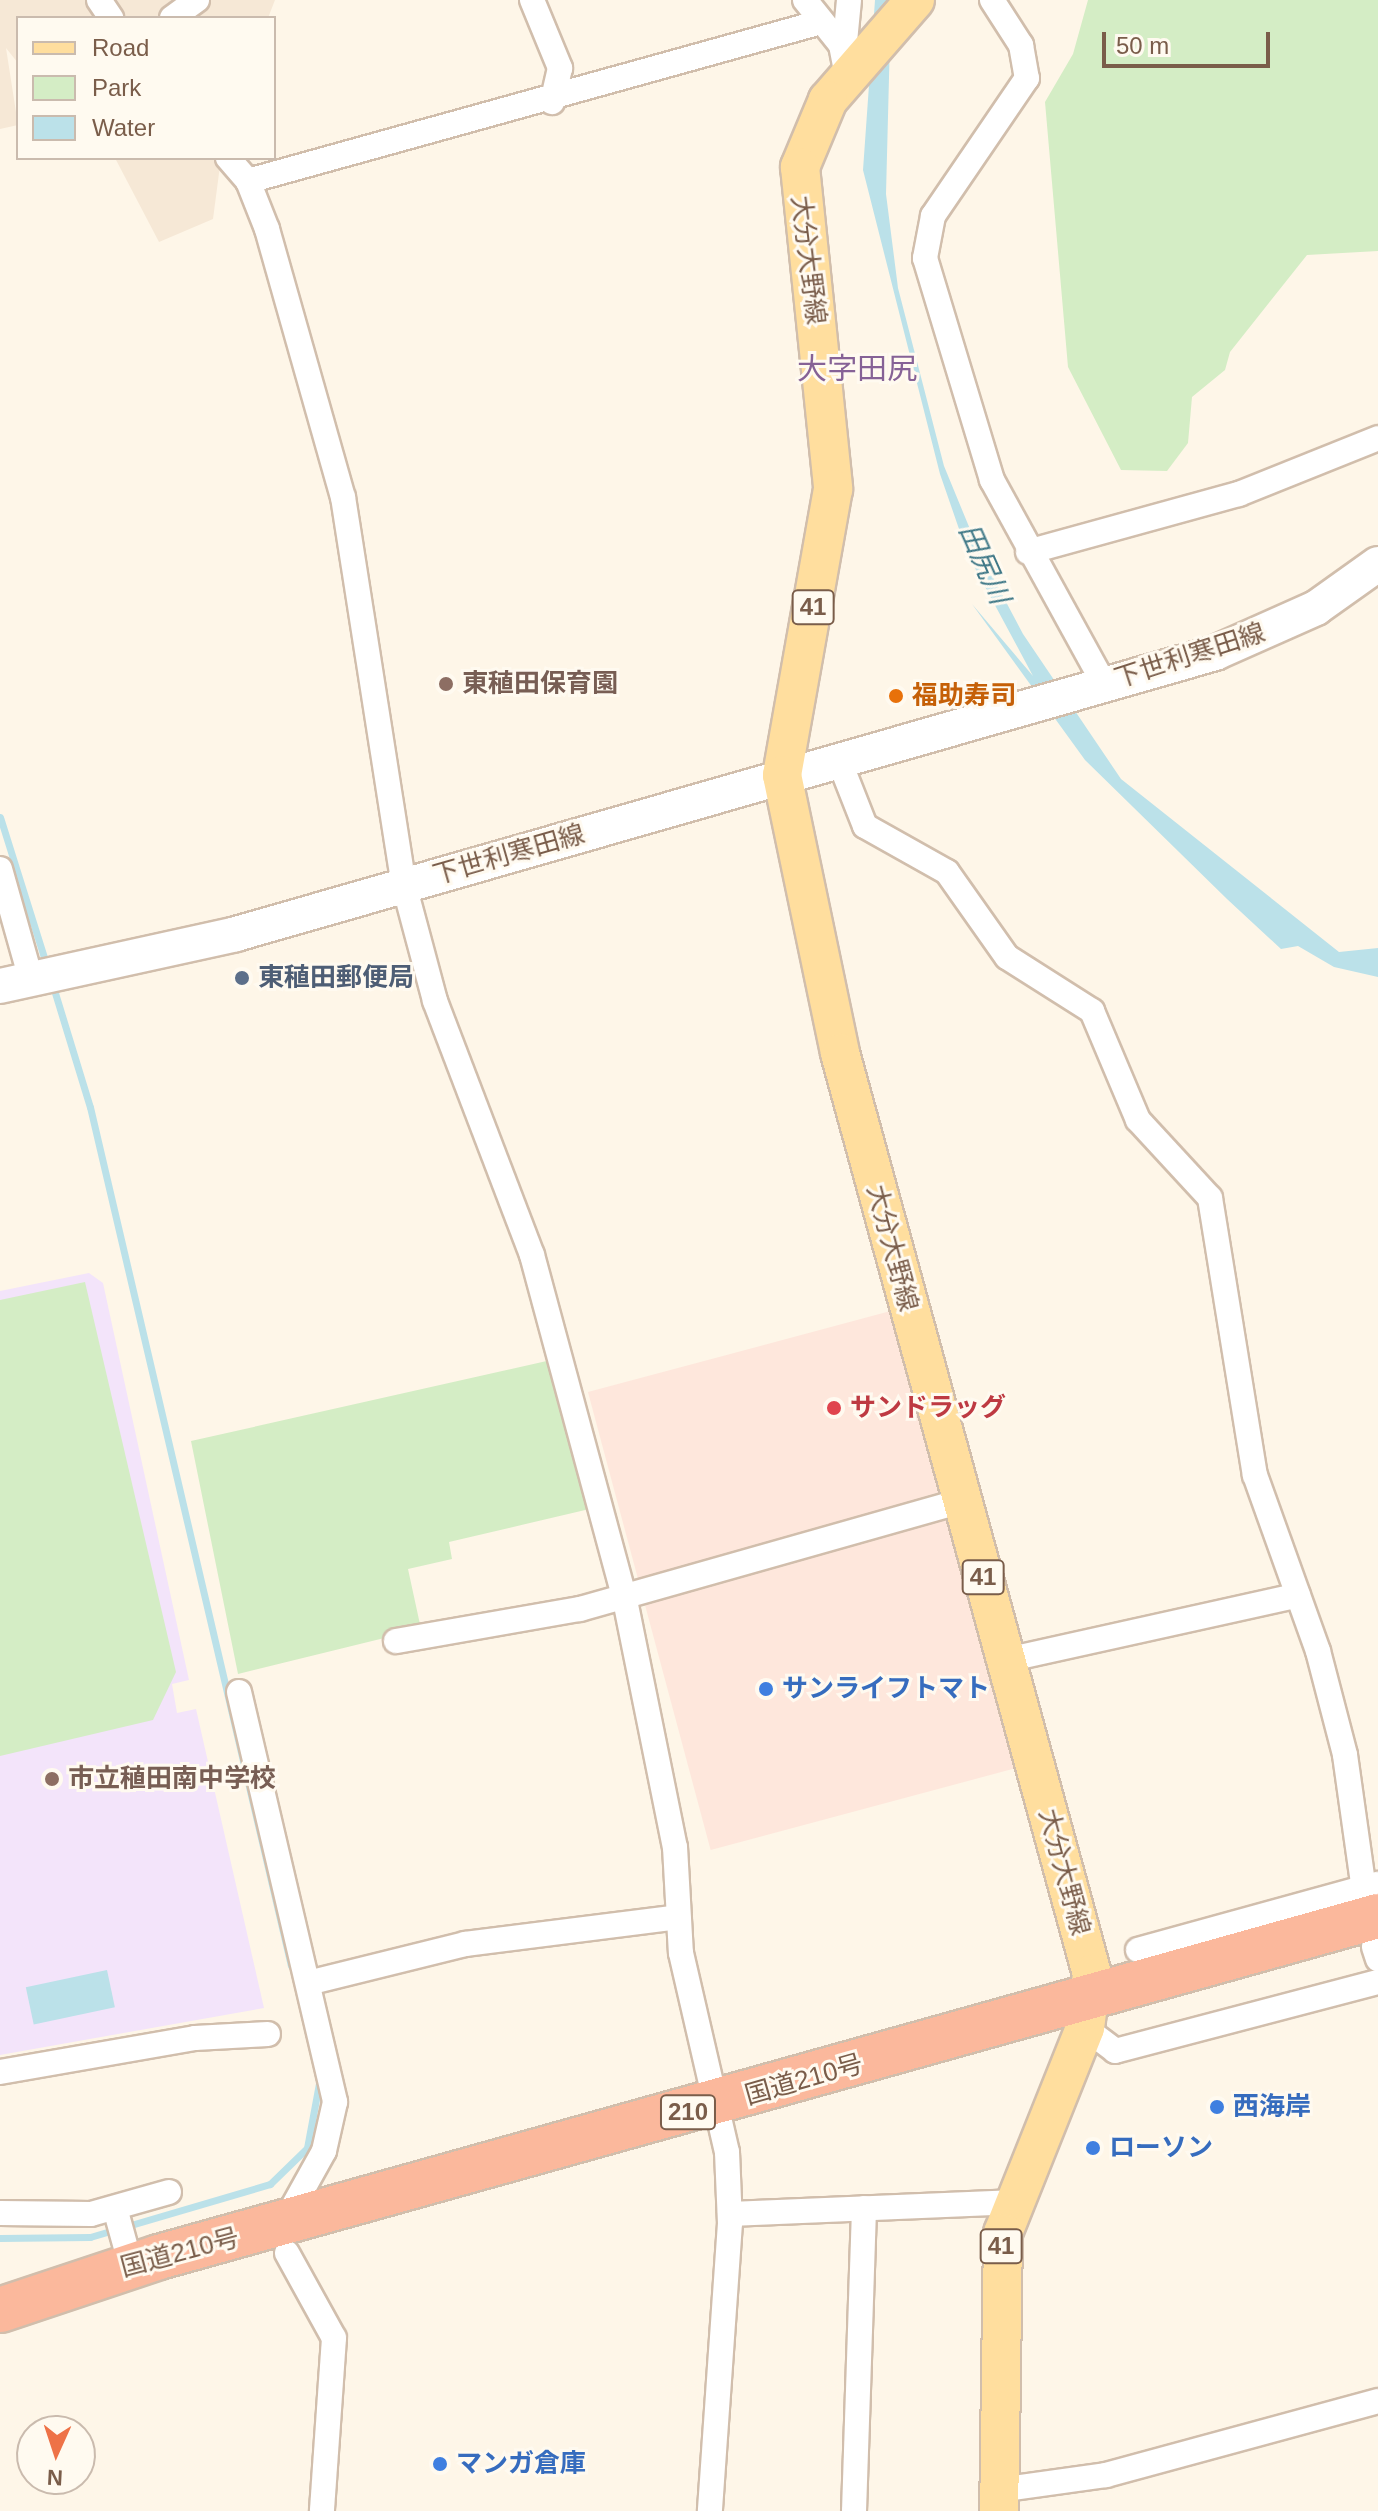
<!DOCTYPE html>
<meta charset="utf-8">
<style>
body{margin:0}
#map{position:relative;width:1378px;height:2511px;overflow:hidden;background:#fef6e8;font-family:Helvetica,"Noto Sans JP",sans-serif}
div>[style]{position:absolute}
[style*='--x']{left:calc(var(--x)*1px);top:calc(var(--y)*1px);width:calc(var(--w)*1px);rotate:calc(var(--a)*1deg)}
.residential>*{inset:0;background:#f6e8d6}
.commercial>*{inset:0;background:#fee7dc;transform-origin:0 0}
.education>*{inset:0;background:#f3e4fa}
.green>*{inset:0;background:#d4edc5}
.water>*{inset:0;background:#bbe1e9;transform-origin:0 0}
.stream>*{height:7px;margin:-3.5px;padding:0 3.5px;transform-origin:3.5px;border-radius:3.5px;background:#bbe1e9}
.roads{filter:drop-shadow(2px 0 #d1beac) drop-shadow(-2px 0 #d1beac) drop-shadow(0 2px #d1beac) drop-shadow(0 -2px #d1beac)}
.street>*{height:24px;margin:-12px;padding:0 12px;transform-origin:12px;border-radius:12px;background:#fff}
.secondary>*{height:34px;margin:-17px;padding:0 17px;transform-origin:17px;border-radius:17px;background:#fff}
.primary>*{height:38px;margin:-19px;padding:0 19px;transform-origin:19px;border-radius:19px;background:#ffde9e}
.highway>*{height:44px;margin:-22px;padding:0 22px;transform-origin:22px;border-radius:22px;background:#fbb89c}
.dots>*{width:22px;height:22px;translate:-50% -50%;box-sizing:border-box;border:4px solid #fffaf0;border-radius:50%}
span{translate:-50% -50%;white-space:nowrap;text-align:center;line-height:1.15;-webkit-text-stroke:6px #fffaf0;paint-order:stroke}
.shield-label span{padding:2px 6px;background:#fffaf0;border:2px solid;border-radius:6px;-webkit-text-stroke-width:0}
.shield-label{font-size:24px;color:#7a5d4a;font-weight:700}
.street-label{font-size:26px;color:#7a5d4a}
.education-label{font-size:26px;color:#785e54;font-weight:700}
.left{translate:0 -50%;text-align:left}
.food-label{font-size:26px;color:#c56008;font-weight:700}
.service-label{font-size:26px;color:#4e5e75;font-weight:700}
.health-label{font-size:26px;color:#be3a42;font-weight:700}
.shop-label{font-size:26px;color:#366cbe;font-weight:700}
.water-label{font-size:28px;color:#3f7887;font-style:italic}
.quarter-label{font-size:30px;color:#866296}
.legend{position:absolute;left:16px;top:16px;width:260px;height:144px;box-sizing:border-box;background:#fffaf0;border:2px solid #cabbae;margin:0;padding:10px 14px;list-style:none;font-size:24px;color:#7a5d4a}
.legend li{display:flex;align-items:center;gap:16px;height:40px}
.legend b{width:40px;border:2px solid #cabbae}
.north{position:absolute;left:16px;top:2415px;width:80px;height:80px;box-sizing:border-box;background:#fffaf0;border:2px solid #cabbae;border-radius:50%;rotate:183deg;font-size:22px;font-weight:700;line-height:32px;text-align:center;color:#7a5d4a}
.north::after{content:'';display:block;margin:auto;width:28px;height:36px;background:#ee7247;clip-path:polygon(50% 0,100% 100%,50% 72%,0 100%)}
.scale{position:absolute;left:1102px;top:32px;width:168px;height:36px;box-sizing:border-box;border:4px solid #7a5d4a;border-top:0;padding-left:10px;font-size:24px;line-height:28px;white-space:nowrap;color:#7a5d4a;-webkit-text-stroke:6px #fffaf0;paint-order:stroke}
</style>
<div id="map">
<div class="residential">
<div style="clip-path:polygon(0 0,275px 0,268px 18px,18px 18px,18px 63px,6px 48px,18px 125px,0 129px)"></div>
<div style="clip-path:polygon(115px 158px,221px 158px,213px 219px,159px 242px)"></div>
</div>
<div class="commercial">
<div style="left:898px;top:1309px;width:474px;height:321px;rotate:75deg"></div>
</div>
<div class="education">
<div style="clip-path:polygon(89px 1273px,103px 1283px,189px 1680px,172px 1684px,177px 1713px,196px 1709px,264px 2008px,0 2055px,0 1291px)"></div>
</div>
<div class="green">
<div style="clip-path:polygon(1088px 0,1378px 0,1378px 251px,1307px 255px,1230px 352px,1225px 370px,1192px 397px,1188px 443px,1167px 471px,1121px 470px,1068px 367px,1045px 102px,1073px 54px)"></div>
<div style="clip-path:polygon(85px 1282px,176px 1672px,153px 1720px,0 1756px,0 1300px)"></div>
<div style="clip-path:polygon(560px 1358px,598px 1507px,449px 1542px,452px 1559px,408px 1569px,421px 1629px,238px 1674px,191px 1441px)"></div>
</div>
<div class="water">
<div style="clip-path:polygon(875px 0,891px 0,886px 194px,898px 288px,944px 466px,979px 551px,1023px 634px,1121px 779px,1339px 952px,1378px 948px,1378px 977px,1334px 967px,1298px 946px,1281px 949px,1227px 899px,1085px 760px,972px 604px,1033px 676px,968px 555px,940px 474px,863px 170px)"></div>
<div style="left:107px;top:1970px;width:38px;height:83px;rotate:78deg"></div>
</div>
<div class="stream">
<div style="--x:0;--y:817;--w:157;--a:72.6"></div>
<div style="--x:52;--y:983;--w:130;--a:73"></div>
<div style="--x:90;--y:1107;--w:882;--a:76.83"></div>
<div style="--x:0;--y:2238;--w:90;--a:-0.6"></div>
<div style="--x:90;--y:2237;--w:188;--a:-16.4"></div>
<div style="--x:270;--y:2184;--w:52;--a:-44.2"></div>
<div style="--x:307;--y:2148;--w:66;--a:-79.5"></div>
</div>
<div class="roads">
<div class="street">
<div style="--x:99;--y:0;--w:22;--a:56"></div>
<div style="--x:532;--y:0;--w:74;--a:67.6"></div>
<div style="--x:560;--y:68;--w:35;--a:103"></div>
<div style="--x:805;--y:0;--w:58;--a:51.3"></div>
<div style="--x:841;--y:45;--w:32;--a:79"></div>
<div style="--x:992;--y:0;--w:54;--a:57.2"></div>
<div style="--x:1021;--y:45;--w:34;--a:80"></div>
<div style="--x:1027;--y:78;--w:167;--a:124.3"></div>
<div style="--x:933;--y:216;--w:43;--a:100.8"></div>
<div style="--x:925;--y:258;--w:232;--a:73.2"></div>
<div style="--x:992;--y:480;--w:233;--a:61.2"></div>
<div style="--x:172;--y:18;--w:31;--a:-36"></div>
<div style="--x:844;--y:52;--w:52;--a:-84.5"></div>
<div style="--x:228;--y:158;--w:30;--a:49"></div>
<div style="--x:248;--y:181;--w:52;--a:68.4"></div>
<div style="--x:267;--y:229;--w:279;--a:74.2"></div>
<div style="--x:343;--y:497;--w:393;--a:81.1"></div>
<div style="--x:404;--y:885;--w:120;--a:75"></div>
<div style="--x:435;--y:1001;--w:272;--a:69.1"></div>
<div style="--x:532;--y:1255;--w:352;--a:74.9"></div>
<div style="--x:624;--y:1595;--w:257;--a:78.6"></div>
<div style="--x:675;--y:1847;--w:106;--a:86.8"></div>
<div style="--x:681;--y:1953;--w:204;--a:77"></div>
<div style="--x:727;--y:2152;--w:71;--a:87.6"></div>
<div style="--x:730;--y:2223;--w:289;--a:94"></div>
<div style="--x:248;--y:181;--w:595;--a:-15.51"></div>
<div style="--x:1028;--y:552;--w:219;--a:-15.4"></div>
<div style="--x:1239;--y:494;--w:150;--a:-21.9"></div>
<div style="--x:839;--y:760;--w:71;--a:68.5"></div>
<div style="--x:865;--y:826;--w:94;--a:29.3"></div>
<div style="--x:947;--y:872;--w:104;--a:54.8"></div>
<div style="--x:1007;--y:957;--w:101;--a:32.4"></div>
<div style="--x:1092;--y:1011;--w:118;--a:67.1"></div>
<div style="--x:1138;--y:1120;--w:106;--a:47.3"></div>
<div style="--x:1210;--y:1198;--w:281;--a:80.8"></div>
<div style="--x:1255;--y:1475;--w:187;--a:70.3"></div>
<div style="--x:1318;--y:1651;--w:107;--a:75.4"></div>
<div style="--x:1345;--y:1755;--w:166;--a:82"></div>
<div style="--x:0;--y:869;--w:114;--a:74.3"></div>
<div style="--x:396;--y:1641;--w:187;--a:-9.9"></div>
<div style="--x:580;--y:1609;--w:397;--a:-15.8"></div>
<div style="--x:1006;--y:1660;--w:299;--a:-12.5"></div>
<div style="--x:239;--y:1692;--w:421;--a:76.8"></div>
<div style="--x:335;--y:2102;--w:50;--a:102.7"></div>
<div style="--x:324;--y:2151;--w:82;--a:119.1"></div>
<div style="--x:1374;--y:1947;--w:13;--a:72"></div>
<div style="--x:1138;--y:1950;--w:249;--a:-15.4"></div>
<div style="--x:312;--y:1982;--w:158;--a:-13.9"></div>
<div style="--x:465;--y:1944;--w:215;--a:-7.2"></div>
<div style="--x:1085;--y:2028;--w:38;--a:37"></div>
<div style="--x:1115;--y:2051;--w:272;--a:-14.7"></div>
<div style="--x:0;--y:2072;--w:198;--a:-9.9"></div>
<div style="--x:195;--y:2038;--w:73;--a:-3.1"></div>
<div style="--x:115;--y:2208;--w:60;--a:74.6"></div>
<div style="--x:0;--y:2213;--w:91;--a:0.6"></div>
<div style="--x:91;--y:2214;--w:81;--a:-15.8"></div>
<div style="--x:730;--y:2214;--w:281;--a:-2.4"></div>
<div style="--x:287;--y:2253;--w:97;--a:61.1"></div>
<div style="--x:334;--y:2338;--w:173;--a:94"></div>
<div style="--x:999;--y:2490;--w:108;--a:-8"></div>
<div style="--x:1106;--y:2475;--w:282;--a:-15.2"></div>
<div style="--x:854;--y:2511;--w:303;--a:-88.1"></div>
</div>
<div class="secondary">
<div style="--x:0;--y:986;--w:242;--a:-12.4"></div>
<div style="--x:236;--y:934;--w:1019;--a:-16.01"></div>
<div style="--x:1215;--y:653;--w:111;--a:-24"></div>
<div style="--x:1316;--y:608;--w:76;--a:-35.4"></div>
</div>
<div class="primary">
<div style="--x:915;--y:0;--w:133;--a:131"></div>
<div style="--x:828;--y:100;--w:73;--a:112.7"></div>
<div style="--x:800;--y:167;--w:324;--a:84.1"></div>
<div style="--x:833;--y:489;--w:291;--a:100.1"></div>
<div style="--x:782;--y:775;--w:284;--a:78.2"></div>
<div style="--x:840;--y:1053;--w:955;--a:74.7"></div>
<div style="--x:1092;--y:1974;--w:54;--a:97.4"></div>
<div style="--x:1085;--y:2028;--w:221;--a:111.8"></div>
<div style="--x:1003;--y:2233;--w:278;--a:90.8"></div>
</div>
<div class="highway">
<div style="--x:0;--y:2310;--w:168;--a:-18.4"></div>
<div style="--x:159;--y:2257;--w:1266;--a:-15.63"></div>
</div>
</div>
<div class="dots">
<div style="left:446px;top:684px;background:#8d6e63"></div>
<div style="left:896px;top:696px;background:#e8710a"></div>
<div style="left:242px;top:978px;background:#5c6f8a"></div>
<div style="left:834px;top:1408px;background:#e0444e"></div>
<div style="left:766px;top:1689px;background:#3f7fe0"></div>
<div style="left:52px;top:1779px;background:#8d6e63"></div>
<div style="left:1217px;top:2107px;background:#3f7fe0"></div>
<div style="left:1093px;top:2148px;background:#3f7fe0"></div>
<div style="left:440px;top:2464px;background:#3f7fe0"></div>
</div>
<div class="shield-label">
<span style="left:813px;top:607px">41</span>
<span style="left:983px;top:1577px">41</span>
<span style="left:688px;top:2112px">210</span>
<span style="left:1001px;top:2246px">41</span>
</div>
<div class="street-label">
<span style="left:808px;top:260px;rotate:83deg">大分大野線</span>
<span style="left:1190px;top:656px;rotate:-18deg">下世利寒田線</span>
<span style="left:509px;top:855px;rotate:-16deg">下世利寒田線</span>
<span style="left:892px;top:1248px;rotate:75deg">大分大野線</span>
<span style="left:1064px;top:1872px;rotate:75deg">大分大野線</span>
<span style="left:804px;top:2080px;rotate:-16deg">国道210号</span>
<span style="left:180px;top:2253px;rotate:-15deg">国道210号</span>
</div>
<div class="education-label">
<span class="left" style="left:462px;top:684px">東稙田保育園</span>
<span class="left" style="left:68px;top:1779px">市立稙田南中学校</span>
</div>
<div class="food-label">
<span class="left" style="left:912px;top:696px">福助寿司</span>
</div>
<div class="service-label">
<span class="left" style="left:258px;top:978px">東稙田郵便局</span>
</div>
<div class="health-label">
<span class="left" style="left:850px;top:1408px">サンドラッグ</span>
</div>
<div class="shop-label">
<span class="left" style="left:782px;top:1689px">サンライフトマト</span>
<span class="left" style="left:1233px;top:2107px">西海岸</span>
<span class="left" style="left:1109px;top:2148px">ローソン</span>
<span class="left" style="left:456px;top:2464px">マンガ倉庫</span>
</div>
<div class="water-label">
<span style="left:984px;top:564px;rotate:66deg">田尻川</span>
</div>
<div class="quarter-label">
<span style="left:857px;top:369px">大字田尻</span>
</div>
<ul class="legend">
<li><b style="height:10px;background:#ffde9e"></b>Road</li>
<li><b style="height:22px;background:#d4edc5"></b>Park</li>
<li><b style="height:22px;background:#bbe1e9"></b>Water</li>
</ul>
<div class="north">N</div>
<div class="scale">50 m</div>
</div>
